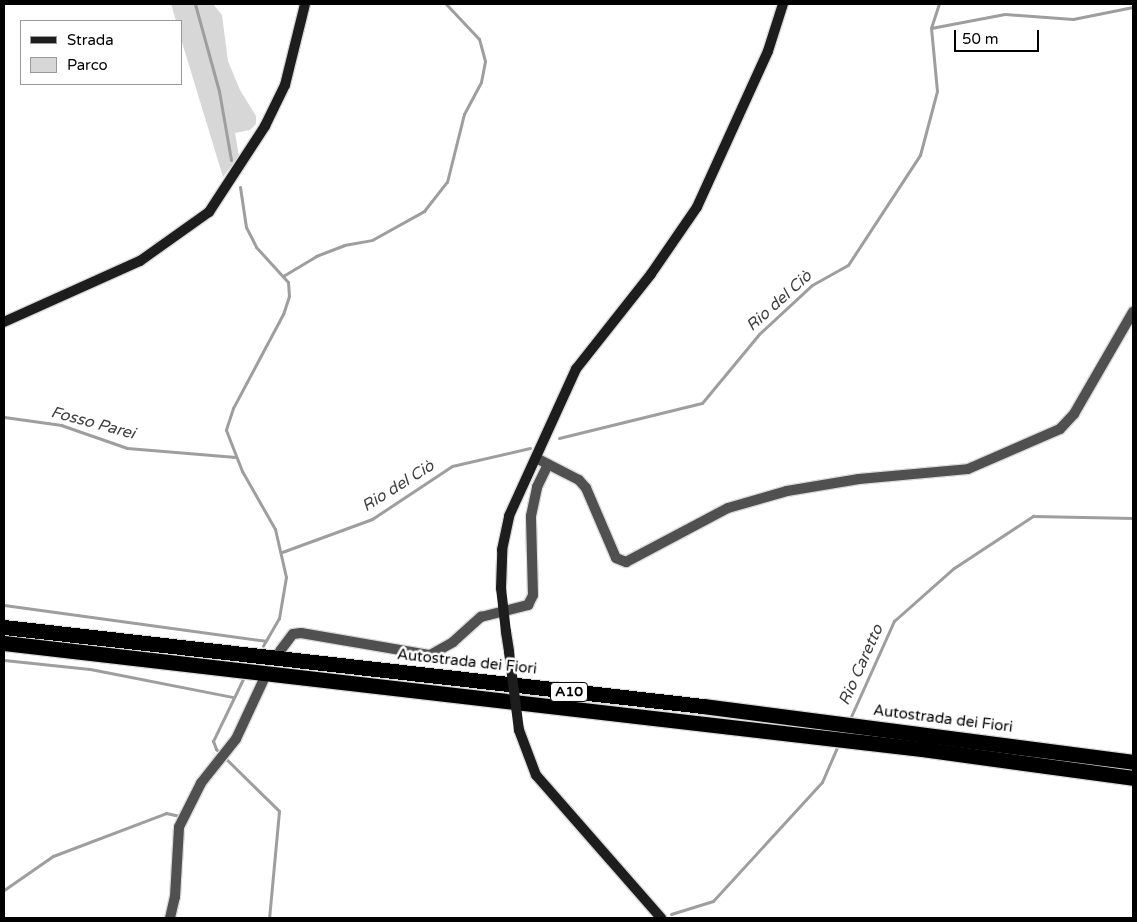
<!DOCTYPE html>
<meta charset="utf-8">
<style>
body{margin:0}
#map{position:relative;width:1137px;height:922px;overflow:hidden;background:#fff;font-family:"Varela Round",sans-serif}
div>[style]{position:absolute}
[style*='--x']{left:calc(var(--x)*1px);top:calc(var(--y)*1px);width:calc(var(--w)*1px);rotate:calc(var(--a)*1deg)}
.green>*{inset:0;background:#d7d7d7}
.stream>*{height:3px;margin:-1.5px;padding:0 1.5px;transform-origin:1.5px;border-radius:1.5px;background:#9e9e9e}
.roads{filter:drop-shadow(1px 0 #dbdbdb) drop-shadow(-1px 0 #dbdbdb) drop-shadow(0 1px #dbdbdb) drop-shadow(0 -1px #dbdbdb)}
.street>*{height:10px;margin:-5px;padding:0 5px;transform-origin:5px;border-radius:5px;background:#505050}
.secondary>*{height:10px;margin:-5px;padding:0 5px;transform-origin:5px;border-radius:5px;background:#1d1d1d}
.highway>*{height:15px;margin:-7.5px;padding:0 7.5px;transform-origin:7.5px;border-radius:7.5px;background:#000}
.secondary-bridge>*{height:10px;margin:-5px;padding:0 5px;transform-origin:5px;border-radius:5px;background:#1d1d1d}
span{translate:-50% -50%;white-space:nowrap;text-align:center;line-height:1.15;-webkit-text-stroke:5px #fff;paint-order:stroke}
.shield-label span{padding:1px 4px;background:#fff;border:1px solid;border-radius:4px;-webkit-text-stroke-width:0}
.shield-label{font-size:14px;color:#000;font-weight:700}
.street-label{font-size:15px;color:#000}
.water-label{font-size:16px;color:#3f3f3f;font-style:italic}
.frame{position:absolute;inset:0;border:5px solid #000;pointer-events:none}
.legend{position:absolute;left:20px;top:20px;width:162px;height:65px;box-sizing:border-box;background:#fff;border:1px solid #999;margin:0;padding:6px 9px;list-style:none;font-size:15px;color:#000}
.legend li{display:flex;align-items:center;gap:10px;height:25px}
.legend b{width:25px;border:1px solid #999}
.scale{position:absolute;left:954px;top:30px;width:85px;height:22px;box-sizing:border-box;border:2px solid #000;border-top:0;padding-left:6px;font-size:15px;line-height:18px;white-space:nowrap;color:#000;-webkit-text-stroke:4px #fff;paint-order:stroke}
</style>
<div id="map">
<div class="green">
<div style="clip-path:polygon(171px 4px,213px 4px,222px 15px,228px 61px,240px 90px,256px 116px,256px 124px,250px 130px,235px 133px,239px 156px,223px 177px,181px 39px,181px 21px,176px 21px)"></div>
</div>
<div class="stream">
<div style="--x:195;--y:4;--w:90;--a:74.6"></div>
<div style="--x:219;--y:91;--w:70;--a:80.1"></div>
<div style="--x:931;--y:28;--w:75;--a:-10.7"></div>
<div style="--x:1005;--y:14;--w:68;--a:4.2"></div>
<div style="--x:1073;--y:19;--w:61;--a:-11.3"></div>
<div style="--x:240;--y:187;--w:40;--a:81.5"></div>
<div style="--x:246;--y:227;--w:22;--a:63"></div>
<div style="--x:256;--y:247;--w:47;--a:47.6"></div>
<div style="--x:288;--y:282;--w:14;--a:86"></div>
<div style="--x:289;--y:296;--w:19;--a:108"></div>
<div style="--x:283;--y:314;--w:106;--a:118"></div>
<div style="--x:233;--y:408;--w:23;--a:108"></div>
<div style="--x:226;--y:430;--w:44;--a:68.7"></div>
<div style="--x:242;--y:471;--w:67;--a:60.4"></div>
<div style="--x:275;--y:529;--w:49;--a:77.1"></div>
<div style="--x:286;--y:577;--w:42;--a:99.7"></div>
<div style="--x:279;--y:618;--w:32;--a:120"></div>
<div style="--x:283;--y:276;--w:39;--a:-31"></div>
<div style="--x:316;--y:256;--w:30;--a:-21"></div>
<div style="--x:344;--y:245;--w:28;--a:-10"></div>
<div style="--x:372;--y:240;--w:60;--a:-29.1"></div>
<div style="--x:424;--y:211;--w:37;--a:-52"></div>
<div style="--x:447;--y:182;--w:70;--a:-76"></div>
<div style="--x:464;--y:114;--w:36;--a:-62"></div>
<div style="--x:481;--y:82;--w:21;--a:-79"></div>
<div style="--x:485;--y:61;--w:23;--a:-105"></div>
<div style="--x:479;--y:39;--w:48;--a:-133.3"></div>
<div style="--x:4;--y:417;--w:58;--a:8"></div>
<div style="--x:61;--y:425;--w:70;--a:19.2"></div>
<div style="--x:127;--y:448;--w:109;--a:4.7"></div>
<div style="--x:559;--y:438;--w:147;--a:-13.8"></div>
<div style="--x:702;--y:403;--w:89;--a:-50.4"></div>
<div style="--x:759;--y:334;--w:72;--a:-42.8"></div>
<div style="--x:812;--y:285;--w:41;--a:-29.1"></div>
<div style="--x:848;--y:265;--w:131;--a:-56.8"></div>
<div style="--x:920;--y:155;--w:66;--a:-75.1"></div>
<div style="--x:937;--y:91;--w:63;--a:-95.4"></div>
<div style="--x:931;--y:28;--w:25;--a:-72"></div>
<div style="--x:282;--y:552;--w:96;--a:-20.1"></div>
<div style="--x:372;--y:519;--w:96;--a:-33.5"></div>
<div style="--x:452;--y:466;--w:80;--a:-13"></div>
<div style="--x:4;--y:605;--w:264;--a:7.8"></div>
<div style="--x:4;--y:660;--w:86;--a:6"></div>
<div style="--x:90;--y:669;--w:146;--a:11.1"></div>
<div style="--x:243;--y:679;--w:69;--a:115.8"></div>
<div style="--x:213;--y:741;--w:9;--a:69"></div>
<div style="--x:216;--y:749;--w:88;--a:44.5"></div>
<div style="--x:279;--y:811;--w:107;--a:95.3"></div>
<div style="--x:849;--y:721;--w:110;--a:-65.8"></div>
<div style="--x:894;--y:621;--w:80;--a:-41.5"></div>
<div style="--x:954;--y:568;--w:95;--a:-33.4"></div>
<div style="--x:1033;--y:516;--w:100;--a:1.1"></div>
<div style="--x:4;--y:890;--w:60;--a:-34.8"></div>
<div style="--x:53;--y:856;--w:121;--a:-20.8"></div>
<div style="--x:166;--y:813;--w:14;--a:12"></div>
<div style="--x:671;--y:914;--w:44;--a:-17.2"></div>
<div style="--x:713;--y:901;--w:161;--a:-47.5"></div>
<div style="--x:822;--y:782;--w:40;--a:-66.6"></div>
</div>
<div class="roads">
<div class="street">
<div style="--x:536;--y:458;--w:48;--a:27.1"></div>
<div style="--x:579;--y:480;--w:11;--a:49"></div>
<div style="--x:586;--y:488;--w:76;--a:66.8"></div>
<div style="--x:616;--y:558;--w:11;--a:22"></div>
<div style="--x:626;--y:562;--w:115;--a:-27.9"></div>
<div style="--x:728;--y:508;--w:61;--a:-16.1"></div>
<div style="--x:787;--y:491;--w:73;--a:-9.5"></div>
<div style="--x:859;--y:479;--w:109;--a:-5.2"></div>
<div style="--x:968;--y:469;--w:100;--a:-23.5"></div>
<div style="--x:1060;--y:429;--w:21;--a:-47"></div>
<div style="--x:1074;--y:414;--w:118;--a:-60"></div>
<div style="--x:280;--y:651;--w:21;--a:-53"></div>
<div style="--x:293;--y:634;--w:8;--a:-7"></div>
<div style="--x:301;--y:633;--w:131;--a:9.7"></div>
<div style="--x:430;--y:655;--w:26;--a:-29"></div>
<div style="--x:453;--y:642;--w:38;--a:-42"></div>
<div style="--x:481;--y:617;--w:49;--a:-14.3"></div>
<div style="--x:528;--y:605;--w:11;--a:-63"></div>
<div style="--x:533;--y:595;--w:79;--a:-91.5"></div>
<div style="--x:531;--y:516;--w:30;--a:-78"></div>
<div style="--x:537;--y:487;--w:25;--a:-64"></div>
<div style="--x:170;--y:918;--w:22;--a:-77"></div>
<div style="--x:175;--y:897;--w:70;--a:-86.7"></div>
<div style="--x:179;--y:827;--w:49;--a:-63.4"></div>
<div style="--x:201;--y:783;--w:56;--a:-51.5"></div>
<div style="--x:236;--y:739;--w:64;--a:-65"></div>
</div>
<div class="secondary">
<div style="--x:4;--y:322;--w:149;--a:-24.2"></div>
<div style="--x:140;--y:261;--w:85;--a:-35.4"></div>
<div style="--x:209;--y:212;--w:103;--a:-56.9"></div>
<div style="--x:265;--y:126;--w:46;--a:-64"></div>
<div style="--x:285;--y:85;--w:83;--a:-76.1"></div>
<div style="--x:501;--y:588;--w:38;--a:-88"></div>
<div style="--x:502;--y:550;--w:35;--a:-78"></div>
<div style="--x:509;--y:516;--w:162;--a:-65.5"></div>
<div style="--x:576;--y:369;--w:121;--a:-51.7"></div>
<div style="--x:651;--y:274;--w:81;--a:-55.5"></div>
<div style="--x:697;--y:207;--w:171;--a:-65.5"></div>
<div style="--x:768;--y:51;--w:49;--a:-72.3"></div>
<div style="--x:506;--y:632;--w:20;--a:81"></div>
<div style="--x:519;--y:730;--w:48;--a:69.3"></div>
<div style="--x:536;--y:775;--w:190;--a:48.8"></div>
</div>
<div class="highway">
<div style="--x:4;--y:627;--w:703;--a:6.45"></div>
<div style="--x:703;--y:706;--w:434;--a:7.4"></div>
<div style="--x:4;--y:643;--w:924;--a:6.59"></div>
<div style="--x:922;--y:749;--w:213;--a:7.8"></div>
</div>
</div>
<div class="secondary-bridge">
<div style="--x:501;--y:588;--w:44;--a:83.5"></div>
<div style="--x:509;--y:652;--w:79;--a:82.7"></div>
</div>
<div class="shield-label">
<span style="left:569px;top:692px">A10</span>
</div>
<div class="street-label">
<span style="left:467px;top:662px;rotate:6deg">Autostrada dei Fiori</span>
<span style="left:943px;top:719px;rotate:7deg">Autostrada dei Fiori</span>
</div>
<div class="water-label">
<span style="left:779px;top:301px;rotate:-42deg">Rio del Ciò</span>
<span style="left:93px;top:423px;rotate:15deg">Fosso Parei</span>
<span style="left:398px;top:486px;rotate:-32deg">Rio del Ciò</span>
<span style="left:861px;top:665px;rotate:-66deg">Rio Caretto</span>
</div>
<div class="frame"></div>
<ul class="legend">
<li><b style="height:6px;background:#1d1d1d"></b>Strada</li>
<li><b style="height:14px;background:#d7d7d7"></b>Parco</li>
</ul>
<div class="scale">50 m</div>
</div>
